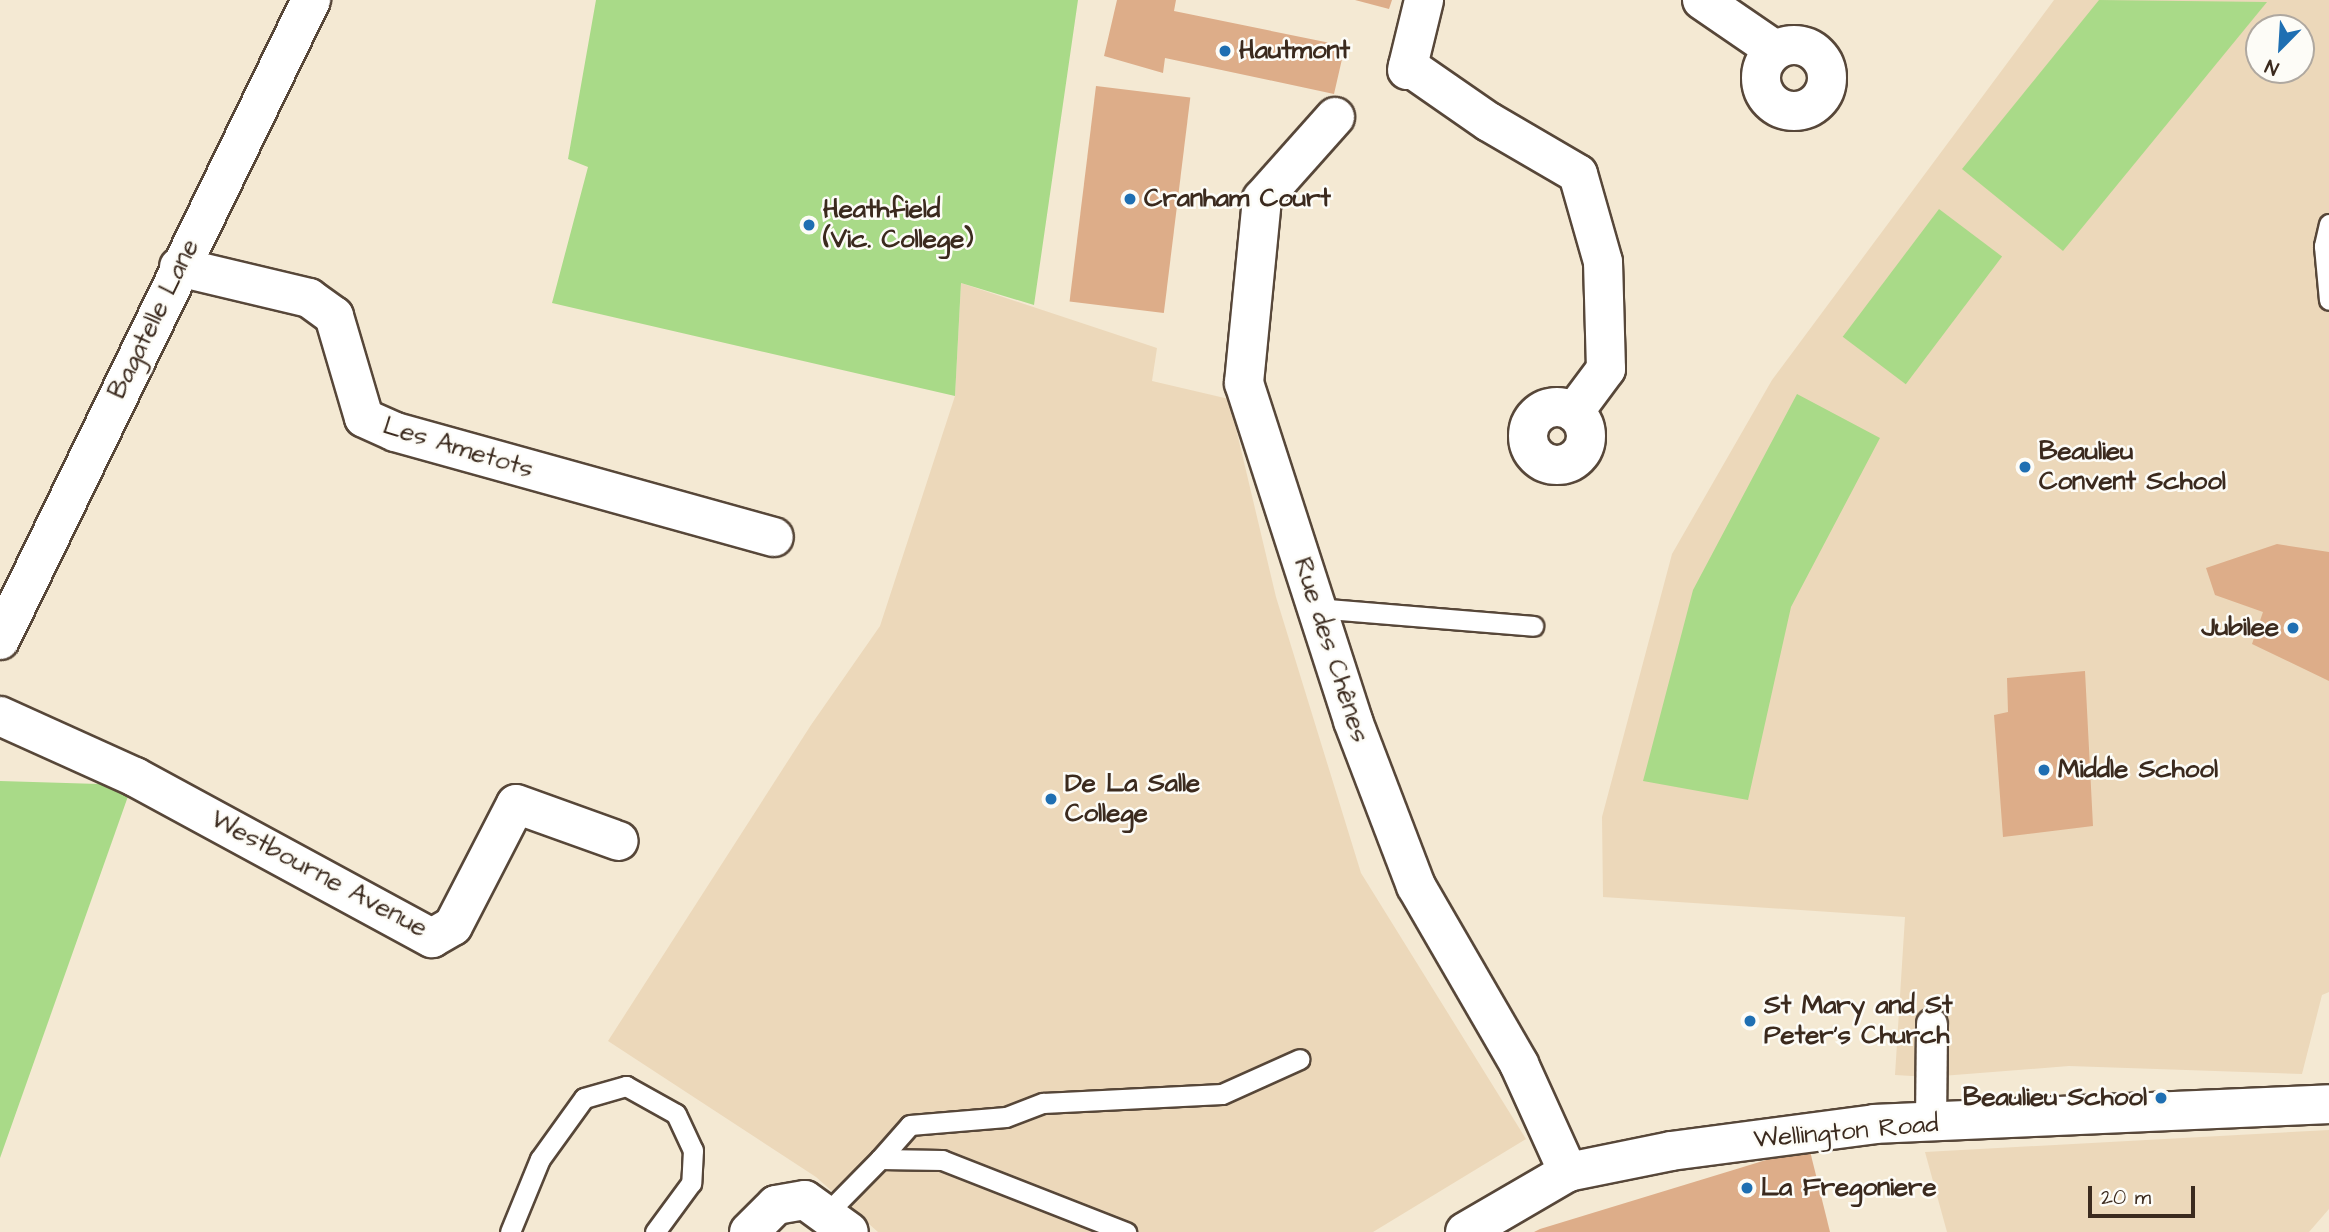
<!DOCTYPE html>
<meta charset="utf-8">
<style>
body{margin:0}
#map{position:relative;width:2329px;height:1232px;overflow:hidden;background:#f4e9d3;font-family:"Architects Daughter",sans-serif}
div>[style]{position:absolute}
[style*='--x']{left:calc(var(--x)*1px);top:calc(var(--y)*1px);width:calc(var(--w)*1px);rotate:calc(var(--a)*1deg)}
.built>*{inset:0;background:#ecd8ba}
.green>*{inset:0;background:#a9da88;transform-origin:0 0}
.building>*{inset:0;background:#ddad89;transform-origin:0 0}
.roads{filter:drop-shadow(2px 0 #574739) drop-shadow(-2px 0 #574739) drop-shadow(0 2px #574739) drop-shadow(0 -2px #574739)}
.service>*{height:19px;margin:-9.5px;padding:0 9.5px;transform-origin:9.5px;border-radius:9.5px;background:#fff}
.pedestrian>*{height:30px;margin:-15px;padding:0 15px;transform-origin:15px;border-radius:15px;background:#fff}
.minor>*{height:38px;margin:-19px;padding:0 19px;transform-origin:19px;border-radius:19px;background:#fff}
.minor>.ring{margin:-19px;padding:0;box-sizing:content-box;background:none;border:38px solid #fff;border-radius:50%}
.secondary>*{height:38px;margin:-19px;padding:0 19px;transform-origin:19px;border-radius:19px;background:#fff}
.dots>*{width:19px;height:19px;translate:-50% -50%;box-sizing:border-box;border:4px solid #fdfcf7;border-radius:50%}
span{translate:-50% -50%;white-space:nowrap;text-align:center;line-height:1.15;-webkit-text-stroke:5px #fdfcf7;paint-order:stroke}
.poi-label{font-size:26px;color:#3b2a1e;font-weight:700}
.left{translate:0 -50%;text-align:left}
.right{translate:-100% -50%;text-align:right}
.street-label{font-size:26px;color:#3b2a1e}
.north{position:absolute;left:2245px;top:14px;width:70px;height:70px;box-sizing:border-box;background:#fdfcf7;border:2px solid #afa8a0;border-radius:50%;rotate:204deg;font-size:19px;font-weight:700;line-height:28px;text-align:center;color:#3b2a1e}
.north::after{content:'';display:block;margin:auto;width:24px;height:32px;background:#1f6fb2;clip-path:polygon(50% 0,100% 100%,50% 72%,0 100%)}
.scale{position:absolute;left:2088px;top:1186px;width:107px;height:32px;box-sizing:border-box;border:4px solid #3b2a1e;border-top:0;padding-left:9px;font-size:21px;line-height:24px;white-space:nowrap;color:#3b2a1e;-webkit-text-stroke:5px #fdfcf7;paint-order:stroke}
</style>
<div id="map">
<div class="built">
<div style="clip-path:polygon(evenodd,2054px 0,2329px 0,2329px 992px,2322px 995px,2302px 1074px,2069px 1066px,1929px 1077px,1895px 1075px,1905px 917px,1603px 897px,1602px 817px,1672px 554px,1772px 380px,2054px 0,2259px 28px,2301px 28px,2301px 70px,2259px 70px,2259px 28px)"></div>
<div style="clip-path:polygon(961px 283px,1157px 348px,1152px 381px,1229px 399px,1276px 597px,1361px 873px,1526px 1139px,1373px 1232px,878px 1232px,816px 1177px,608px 1041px,811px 725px,880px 626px,955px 396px)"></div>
<div style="clip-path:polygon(2329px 1130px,2329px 1209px,2309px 1232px,1947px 1232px,1925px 1152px)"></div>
</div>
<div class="green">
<div style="clip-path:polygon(596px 0,1078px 0,1034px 305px,961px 283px,955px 396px,552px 303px,588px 167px,568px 159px)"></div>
<div style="clip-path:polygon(2099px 0,2267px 2px,2063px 251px,1962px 169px)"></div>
<div style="left:1939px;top:209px;width:79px;height:160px;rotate:37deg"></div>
<div style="clip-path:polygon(1797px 394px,1880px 438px,1791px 607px,1748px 800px,1643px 781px,1693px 590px)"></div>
<div style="clip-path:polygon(0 781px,132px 785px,0 1158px)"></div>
</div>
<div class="building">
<div style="clip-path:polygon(1117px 0,1176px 0,1174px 11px,1345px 46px,1334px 94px,1165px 58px,1163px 73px,1104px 56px)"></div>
<div style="clip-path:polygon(1355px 0,1392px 0,1389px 9px)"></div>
<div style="left:1096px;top:86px;width:95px;height:217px;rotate:7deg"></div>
<div style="clip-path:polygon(2277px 544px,2329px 552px,2329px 681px,2252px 644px,2263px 612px,2215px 595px,2206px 568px)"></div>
<div style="clip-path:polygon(2085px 671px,2093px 826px,2003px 837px,1994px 715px,2008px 712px,2007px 678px)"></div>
<div style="clip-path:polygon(1809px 1147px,1830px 1232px,1534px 1232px,1540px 1229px)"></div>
</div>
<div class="roads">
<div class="service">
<div style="--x:2329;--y:224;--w:23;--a:103"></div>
<div style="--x:2324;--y:246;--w:54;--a:84.7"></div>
<div style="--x:1316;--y:608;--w:218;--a:4.7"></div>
<div style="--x:880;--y:1159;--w:45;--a:-48.6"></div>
<div style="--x:910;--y:1125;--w:96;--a:-4.8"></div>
<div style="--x:1006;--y:1117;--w:40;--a:-21"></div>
<div style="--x:1043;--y:1103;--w:179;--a:-2.9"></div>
<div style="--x:1222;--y:1094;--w:85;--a:-24.2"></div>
<div style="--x:828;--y:1212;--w:74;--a:-45.5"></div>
<div style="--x:880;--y:1159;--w:62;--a:0.9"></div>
<div style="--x:942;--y:1160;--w:198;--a:21.4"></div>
<div style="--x:510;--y:1232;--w:79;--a:-67.7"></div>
<div style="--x:540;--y:1159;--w:75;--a:-54.2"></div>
<div style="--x:584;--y:1098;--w:44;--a:-15.9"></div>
<div style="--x:626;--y:1086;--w:57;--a:29.2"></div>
<div style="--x:676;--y:1114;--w:40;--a:65"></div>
<div style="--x:693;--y:1150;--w:33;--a:93"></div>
<div style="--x:691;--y:1183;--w:61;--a:126.3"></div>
</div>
<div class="pedestrian">
<div style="--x:1931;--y:1123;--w:99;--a:-89.4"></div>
</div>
<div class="minor">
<div style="--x:1702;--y:0;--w:88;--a:34.4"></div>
<div class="ring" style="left:1761px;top:45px;width:28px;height:28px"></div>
<div style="--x:1408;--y:66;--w:98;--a:34.7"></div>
<div style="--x:1489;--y:122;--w:103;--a:30.3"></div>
<div style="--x:1578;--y:174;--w:91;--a:74.1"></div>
<div style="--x:1603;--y:262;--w:107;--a:88.4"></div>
<div style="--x:1606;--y:369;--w:54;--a:126.7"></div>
<div style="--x:1407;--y:70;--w:72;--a:-76.3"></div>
<div style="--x:1335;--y:117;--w:110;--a:131.7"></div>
<div style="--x:1262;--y:199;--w:185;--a:95.6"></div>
<div style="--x:1244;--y:383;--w:355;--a:72.1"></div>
<div style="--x:1353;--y:721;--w:177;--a:69.1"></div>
<div style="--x:1416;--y:886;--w:206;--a:59.9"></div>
<div style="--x:1519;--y:1064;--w:119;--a:65.6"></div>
<div style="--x:179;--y:267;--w:134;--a:13.4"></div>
<div style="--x:309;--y:298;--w:31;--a:36"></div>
<div style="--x:334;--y:316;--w:106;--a:73.6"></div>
<div style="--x:364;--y:418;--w:34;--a:24"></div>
<div style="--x:395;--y:432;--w:393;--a:15.5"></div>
<div class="ring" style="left:1528px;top:407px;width:20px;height:20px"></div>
<div style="--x:0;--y:640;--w:712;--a:-64.08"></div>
<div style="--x:0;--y:716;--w:148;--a:24.3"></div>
<div style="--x:135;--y:777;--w:338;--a:28.5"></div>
<div style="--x:432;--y:938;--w:24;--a:-30"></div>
<div style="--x:453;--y:926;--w:137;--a:-62.7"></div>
<div style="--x:516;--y:804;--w:109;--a:19.8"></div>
</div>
<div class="secondary">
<div style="--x:749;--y:1232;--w:38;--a:-45"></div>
<div style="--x:776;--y:1205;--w:29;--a:-10"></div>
<div style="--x:805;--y:1200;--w:54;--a:36"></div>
<div style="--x:1465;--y:1232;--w:119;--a:-30.2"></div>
<div style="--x:1568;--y:1172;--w:105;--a:-11.5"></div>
<div style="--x:1671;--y:1151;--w:206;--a:-7.5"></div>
<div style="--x:1875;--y:1124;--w:454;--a:-2.5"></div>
</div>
</div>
<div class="dots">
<div style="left:1225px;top:51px;background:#1f6fb2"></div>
<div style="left:1130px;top:199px;background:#1f6fb2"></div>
<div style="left:809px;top:225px;background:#1f6fb2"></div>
<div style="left:2025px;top:467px;background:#1f6fb2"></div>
<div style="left:2293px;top:628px;background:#1f6fb2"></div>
<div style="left:2044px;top:770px;background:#1f6fb2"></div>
<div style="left:1051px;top:799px;background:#1f6fb2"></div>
<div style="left:1750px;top:1021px;background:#1f6fb2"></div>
<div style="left:2161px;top:1098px;background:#1f6fb2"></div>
<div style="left:1747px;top:1188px;background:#1f6fb2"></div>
</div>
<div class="poi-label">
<span class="left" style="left:1239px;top:51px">Hautmont</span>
<span class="left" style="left:1144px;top:199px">Cranham Court</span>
<span class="left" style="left:823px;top:225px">Heathfield<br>(Vic. College)</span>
<span class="left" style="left:2039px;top:467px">Beaulieu<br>Convent School</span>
<span class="right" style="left:2279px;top:628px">Jubilee</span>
<span class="left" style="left:2058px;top:770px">Middle School</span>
<span class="left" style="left:1065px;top:799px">De La Salle<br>College</span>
<span class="left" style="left:1764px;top:1021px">St Mary and St<br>Peter's Church</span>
<span class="right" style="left:2147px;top:1098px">Beaulieu School</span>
<span class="left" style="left:1761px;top:1188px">La Fregoniere</span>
</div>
<div class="street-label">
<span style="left:154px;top:319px;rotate:-64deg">Bagatelle Lane</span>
<span style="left:458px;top:448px;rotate:17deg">Les Ametots</span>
<span style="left:1331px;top:650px;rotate:72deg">Rue des Chênes</span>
<span style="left:319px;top:874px;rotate:28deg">Westbourne Avenue</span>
<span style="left:1846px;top:1132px;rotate:-5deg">Wellington Road</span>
</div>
<div class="north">N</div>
<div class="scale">20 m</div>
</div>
